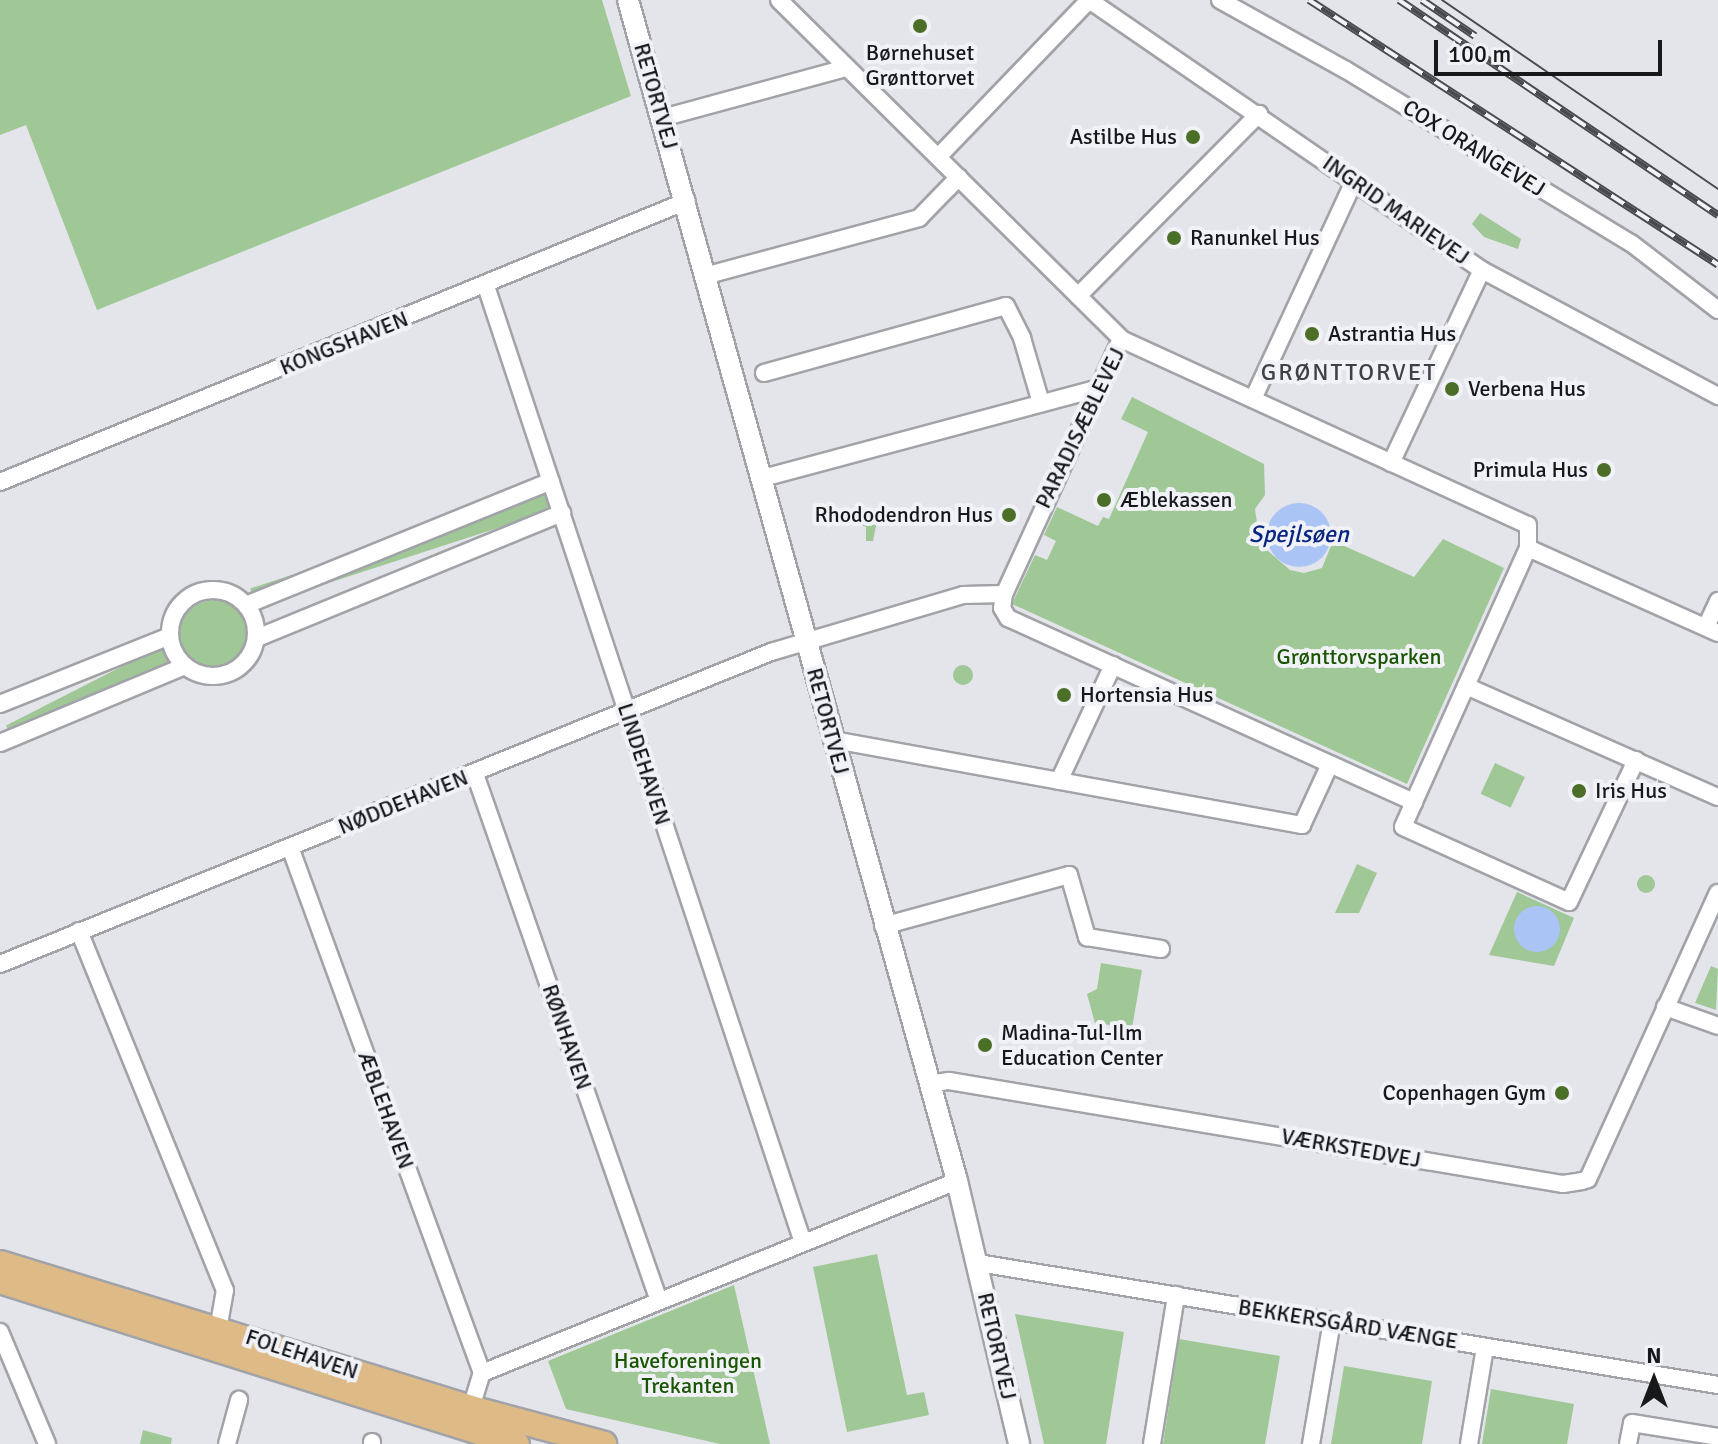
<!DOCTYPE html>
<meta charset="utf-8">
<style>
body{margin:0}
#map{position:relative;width:1718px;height:1444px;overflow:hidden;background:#e3e5ea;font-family:Signika,sans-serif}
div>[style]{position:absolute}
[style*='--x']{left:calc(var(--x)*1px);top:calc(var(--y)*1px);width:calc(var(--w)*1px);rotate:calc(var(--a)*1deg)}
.green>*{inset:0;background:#a0c796;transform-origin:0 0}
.round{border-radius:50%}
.water>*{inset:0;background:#abc4f6}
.roads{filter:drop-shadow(2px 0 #a1a3a8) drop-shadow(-2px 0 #a1a3a8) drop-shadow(0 2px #a1a3a8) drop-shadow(0 -2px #a1a3a8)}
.minor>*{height:16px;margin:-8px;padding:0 8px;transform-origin:8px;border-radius:8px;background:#fff}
.minor>.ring{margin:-8px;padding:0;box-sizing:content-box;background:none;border:16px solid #fff;border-radius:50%}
.tertiary>*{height:20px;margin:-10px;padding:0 10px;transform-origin:10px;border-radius:10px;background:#fff}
.primary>*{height:24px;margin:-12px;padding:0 12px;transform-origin:12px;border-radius:12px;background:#ddba86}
.tram>*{height:2px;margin:-1px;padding:0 1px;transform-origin:1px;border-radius:1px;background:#494a4d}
.rail>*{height:8px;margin-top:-4px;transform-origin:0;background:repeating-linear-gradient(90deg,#f0f2f7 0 15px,#494a4d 0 30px);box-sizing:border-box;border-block:2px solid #494a4d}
.dots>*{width:22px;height:22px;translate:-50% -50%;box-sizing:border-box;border:4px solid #f0f2f7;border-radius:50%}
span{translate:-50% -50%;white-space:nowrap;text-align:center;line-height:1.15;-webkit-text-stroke:8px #f0f2f7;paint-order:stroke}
.poi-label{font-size:22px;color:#17181a}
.right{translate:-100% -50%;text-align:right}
.left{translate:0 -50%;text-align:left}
.street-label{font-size:22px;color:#17181a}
.park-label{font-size:22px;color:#1a5600}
.neighbourhood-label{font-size:24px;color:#3f4145;letter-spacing:2px}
.water-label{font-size:24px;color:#082581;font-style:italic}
.north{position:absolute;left:1614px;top:1340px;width:80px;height:80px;-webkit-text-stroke:6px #f0f2f7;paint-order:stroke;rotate:0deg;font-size:22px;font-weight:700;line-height:32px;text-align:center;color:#17181a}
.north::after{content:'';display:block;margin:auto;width:28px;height:36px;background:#17181a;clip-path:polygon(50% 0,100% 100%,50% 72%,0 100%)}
.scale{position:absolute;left:1434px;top:40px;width:228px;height:36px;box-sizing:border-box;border:4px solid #17181a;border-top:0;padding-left:10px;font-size:24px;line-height:28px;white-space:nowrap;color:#17181a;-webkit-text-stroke:6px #f0f2f7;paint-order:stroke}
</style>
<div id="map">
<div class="green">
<div style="clip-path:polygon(0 0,602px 0,631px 96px,97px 310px,26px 125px,0 135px)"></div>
<div style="clip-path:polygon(1480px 213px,1521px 239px,1518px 249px,1484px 237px,1472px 224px)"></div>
<div style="clip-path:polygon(1132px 397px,1264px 464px,1265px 495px,1255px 509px,1260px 544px,1290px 570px,1304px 573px,1322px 568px,1333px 541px,1414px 577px,1443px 539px,1504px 568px,1407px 784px,1012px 604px,1035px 555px,1047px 560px,1056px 541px,1044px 535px,1057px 507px,1098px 526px,1103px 517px,1109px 519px,1148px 432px,1121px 419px)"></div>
<div style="left:544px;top:493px;width:19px;height:309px;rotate:72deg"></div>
<div style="clip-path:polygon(869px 515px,878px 516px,873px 541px,866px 541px,866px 527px,848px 520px)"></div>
<div class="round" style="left:179px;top:600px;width:72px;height:72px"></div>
<div style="left:162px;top:646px;width:20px;height:175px;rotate:63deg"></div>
<div class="round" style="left:953px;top:665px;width:20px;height:20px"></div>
<div style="left:1495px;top:763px;width:33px;height:34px;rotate:25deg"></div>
<div style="clip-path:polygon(1357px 864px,1377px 873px,1359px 913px,1335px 913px)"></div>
<div class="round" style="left:1637px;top:875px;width:18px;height:18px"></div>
<div style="clip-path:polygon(1517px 892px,1574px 918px,1554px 966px,1489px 955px)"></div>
<div style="clip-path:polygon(1101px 963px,1142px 970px,1132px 1028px,1095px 1023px,1087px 994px,1097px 989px)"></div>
<div style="clip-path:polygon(1711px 966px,1718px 969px,1716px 1010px,1695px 1003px)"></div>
<div style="clip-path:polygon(877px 1254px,907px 1395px,924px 1392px,929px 1415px,847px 1432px,813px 1267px)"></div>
<div style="clip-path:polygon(734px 1285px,770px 1444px,720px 1444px,566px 1409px,548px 1361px)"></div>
<div style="clip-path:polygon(1015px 1314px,1124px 1332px,1106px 1444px,1044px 1444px)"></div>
<div style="clip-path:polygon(1179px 1339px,1280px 1356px,1265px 1444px,1163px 1444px)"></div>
<div style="clip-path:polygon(1344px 1366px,1432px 1381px,1422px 1444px,1331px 1444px)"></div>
<div style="clip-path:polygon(1491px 1389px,1574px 1404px,1567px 1444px,1482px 1444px)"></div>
<div style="clip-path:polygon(143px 1430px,172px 1438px,171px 1444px,140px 1444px)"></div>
</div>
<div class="water">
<div class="round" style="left:1267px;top:503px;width:64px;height:64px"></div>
<div class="round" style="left:1514px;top:906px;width:46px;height:46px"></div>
</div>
<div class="roads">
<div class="minor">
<div style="--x:779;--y:0;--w:482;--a:44.7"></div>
<div style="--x:1121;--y:339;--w:447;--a:24.6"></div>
<div style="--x:1528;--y:525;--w:23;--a:90"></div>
<div style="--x:1528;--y:548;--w:278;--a:114.2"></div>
<div style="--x:1089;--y:0;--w:477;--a:34.5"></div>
<div style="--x:1482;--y:270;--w:268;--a:28.1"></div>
<div style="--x:1220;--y:0;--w:144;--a:29.1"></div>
<div style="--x:1346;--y:70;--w:333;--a:31.3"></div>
<div style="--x:1631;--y:243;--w:110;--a:37.6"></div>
<div style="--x:662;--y:118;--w:191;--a:-15.2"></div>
<div style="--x:939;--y:156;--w:216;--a:-46.1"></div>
<div style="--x:708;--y:275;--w:219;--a:-15.1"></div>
<div style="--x:919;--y:218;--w:57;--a:-45.7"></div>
<div style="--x:486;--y:286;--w:1008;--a:71.67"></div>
<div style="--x:1078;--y:296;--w:257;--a:-45.2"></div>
<div style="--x:1121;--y:339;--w:281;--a:114.6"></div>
<div style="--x:1004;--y:594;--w:14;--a:98"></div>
<div style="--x:1002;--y:608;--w:12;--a:59"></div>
<div style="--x:1008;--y:618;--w:446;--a:24.4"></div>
<div style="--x:1414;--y:802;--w:27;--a:114"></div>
<div style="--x:1403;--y:827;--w:182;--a:24.3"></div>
<div style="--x:1569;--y:902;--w:157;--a:-64.7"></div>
<div style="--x:764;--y:373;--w:251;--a:-15.5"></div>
<div style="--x:1006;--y:306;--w:36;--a:63"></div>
<div style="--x:1022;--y:338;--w:68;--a:73.7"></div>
<div style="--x:1253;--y:399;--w:240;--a:-65.1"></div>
<div style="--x:1391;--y:463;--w:213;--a:-64.8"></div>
<div style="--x:763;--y:478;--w:348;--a:-15"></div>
<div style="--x:0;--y:482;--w:742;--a:-22.25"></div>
<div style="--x:1528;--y:548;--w:208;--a:24.1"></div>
<div class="ring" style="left:170px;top:590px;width:70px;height:70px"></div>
<div style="--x:246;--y:605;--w:329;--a:-22.1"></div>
<div style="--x:1706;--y:627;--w:29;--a:-65"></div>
<div style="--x:257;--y:638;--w:330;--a:-22.3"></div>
<div style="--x:1466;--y:686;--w:275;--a:23.8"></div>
<div style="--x:0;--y:704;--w:183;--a:-21.8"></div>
<div style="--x:834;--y:740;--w:476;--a:10.3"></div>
<div style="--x:1302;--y:825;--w:67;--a:-65.3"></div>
<div style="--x:0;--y:743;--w:200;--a:-22.6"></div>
<div style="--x:475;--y:774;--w:558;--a:70.75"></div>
<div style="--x:1059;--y:781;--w:128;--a:-65"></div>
<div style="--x:290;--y:847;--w:560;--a:69.95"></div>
<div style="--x:883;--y:926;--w:193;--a:-15.3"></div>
<div style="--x:1069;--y:875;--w:65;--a:73.8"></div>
<div style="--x:1087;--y:937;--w:75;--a:9.2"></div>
<div style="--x:79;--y:931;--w:388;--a:67.9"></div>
<div style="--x:225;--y:1290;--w:39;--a:100"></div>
<div style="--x:0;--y:964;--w:832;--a:-22.03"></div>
<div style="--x:771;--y:652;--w:200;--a:-16.5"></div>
<div style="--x:963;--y:595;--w:41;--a:-1.4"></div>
<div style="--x:1665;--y:1007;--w:56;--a:19.7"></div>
<div style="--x:929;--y:1084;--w:20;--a:-9"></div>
<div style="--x:949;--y:1081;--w:623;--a:9.52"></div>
<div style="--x:1563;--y:1184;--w:19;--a:-9"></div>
<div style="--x:1582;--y:1181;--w:6;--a:-18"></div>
<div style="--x:1588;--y:1179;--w:314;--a:-65.6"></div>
<div style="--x:978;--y:1263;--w:750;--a:9.36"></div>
<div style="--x:0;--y:1332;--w:121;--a:67.2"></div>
<div style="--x:471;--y:1408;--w:37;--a:-73"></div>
<div style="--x:482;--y:1373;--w:512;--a:-22.01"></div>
<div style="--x:227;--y:1444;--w:46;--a:-74.7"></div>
<div style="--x:372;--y:1444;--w:2;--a:-90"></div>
<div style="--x:1152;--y:1444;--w:151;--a:-80.8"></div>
<div style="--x:1311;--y:1444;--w:125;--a:-80.3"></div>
<div style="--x:1469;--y:1444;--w:98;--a:-80.6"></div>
<div style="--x:1628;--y:1444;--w:21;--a:-79"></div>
<div style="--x:1632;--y:1423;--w:87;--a:9.2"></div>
</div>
<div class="tertiary">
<div style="--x:628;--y:0;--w:1226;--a:74.43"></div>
<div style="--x:957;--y:1181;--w:270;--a:76.7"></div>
</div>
<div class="primary">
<div style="--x:0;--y:1263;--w:493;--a:17.1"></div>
<div style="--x:471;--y:1408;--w:138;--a:15.1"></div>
<div style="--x:0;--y:1281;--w:542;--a:17.5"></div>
</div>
</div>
<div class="tram">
<div style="--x:1442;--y:0;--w:335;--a:34.4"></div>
</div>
<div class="rail">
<div style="--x:1309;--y:0;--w:487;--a:32.9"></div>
<div style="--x:1399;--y:0;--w:385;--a:34"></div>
<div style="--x:1422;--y:0;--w:64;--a:34.2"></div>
</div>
<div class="dots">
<div style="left:920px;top:26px;background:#4c6f27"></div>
<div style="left:1193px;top:137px;background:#4c6f27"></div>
<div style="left:1174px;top:238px;background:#4c6f27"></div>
<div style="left:1312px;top:334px;background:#4c6f27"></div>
<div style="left:1452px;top:389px;background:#4c6f27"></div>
<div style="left:1604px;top:470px;background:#4c6f27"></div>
<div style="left:1104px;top:500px;background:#4c6f27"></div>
<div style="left:1009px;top:515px;background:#4c6f27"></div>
<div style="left:1064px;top:695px;background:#4c6f27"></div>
<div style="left:1579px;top:791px;background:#4c6f27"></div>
<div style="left:985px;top:1045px;background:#4c6f27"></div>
<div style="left:1562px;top:1093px;background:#4c6f27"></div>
</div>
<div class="poi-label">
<span style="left:920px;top:65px">Børnehuset<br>Grønttorvet</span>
<span class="right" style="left:1177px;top:137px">Astilbe Hus</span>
<span class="left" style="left:1190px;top:238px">Ranunkel Hus</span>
<span class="left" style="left:1328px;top:334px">Astrantia Hus</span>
<span class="left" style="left:1468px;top:389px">Verbena Hus</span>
<span class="right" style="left:1588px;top:470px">Primula Hus</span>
<span class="left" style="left:1120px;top:500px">Æblekassen</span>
<span class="right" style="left:993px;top:515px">Rhododendron Hus</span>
<span class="left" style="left:1080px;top:695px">Hortensia Hus</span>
<span class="left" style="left:1595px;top:791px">Iris Hus</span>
<span class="left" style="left:1001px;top:1045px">Madina-Tul-Ilm<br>Education Center</span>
<span class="right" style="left:1546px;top:1093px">Copenhagen Gym</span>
</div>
<div class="street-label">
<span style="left:656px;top:96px;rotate:74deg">RETORTVEJ</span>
<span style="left:1474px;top:148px;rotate:32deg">COX ORANGEVEJ</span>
<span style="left:1396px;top:210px;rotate:35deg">INGRID MARIEVEJ</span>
<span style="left:344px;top:343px;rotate:-22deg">KONGSHAVEN</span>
<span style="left:1080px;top:428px;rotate:-64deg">PARADISÆBLEVEJ</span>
<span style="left:828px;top:721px;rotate:75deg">RETORTVEJ</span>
<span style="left:644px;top:764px;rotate:72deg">LINDEHAVEN</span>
<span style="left:403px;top:802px;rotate:-22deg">NØDDEHAVEN</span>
<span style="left:567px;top:1037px;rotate:71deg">RØNHAVEN</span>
<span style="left:386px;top:1110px;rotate:70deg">ÆBLEHAVEN</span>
<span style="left:1351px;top:1148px;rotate:10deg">VÆRKSTEDVEJ</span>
<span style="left:1348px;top:1324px;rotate:9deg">BEKKERSGÅRD VÆNGE</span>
<span style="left:997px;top:1346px;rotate:77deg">RETORTVEJ</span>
<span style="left:302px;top:1354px;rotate:18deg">FOLEHAVEN</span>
</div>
<div class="park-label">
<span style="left:1359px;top:657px">Grønttorvsparken</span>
<span style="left:688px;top:1373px">Haveforeningen<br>Trekanten</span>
</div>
<div class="neighbourhood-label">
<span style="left:1349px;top:373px">GRØNTTORVET</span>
</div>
<div class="water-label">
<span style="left:1299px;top:535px">Spejlsøen</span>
</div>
<div class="north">N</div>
<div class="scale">100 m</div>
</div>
